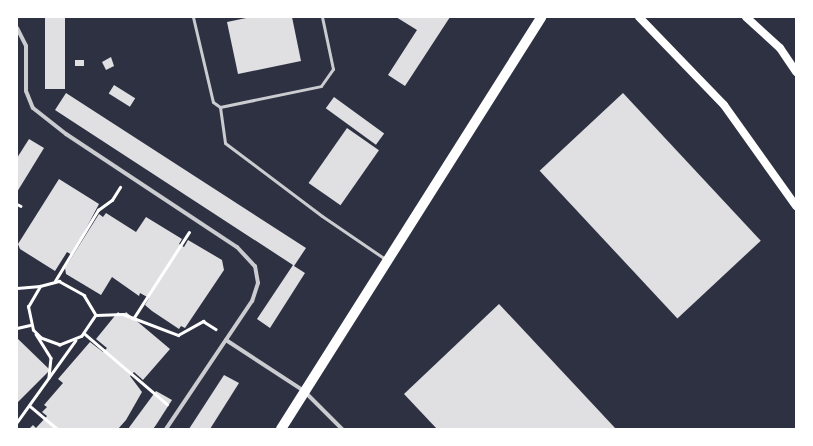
<!DOCTYPE html>
<style>
body{margin:0}
#map{position:relative;width:813px;height:446px;overflow:hidden;background:#2d3142;font-family:Rubik,sans-serif}
div>[style]{position:absolute}
[style*='--x']{left:calc(var(--x)*1px);top:calc(var(--y)*1px);width:calc(var(--w)*1px);rotate:calc(var(--a)*1deg)}
.building>*{inset:0;background:#e0e0e3;transform-origin:0 0}
.path>*{height:2.5px;margin:-1.25px;padding:0 1.25px;transform-origin:1.25px;border-radius:1.25px;background:#fff}
.service>*{height:3px;margin:-1.5px;padding:0 1.5px;transform-origin:1.5px;border-radius:1.5px;background:#caccd0}
.minor>*{height:4px;margin:-2px;padding:0 2px;transform-origin:2px;border-radius:2px;background:#caccd0}
.secondary>*{height:8px;margin:-4px;padding:0 4px;transform-origin:4px;border-radius:4px;background:#fff}
.primary>*{height:10px;margin:-5px;padding:0 5px;transform-origin:5px;border-radius:5px;background:#fff}
span{translate:-50% -50%;white-space:nowrap;text-align:center;line-height:1.15;-webkit-text-stroke:3px #fff;paint-order:stroke}
.frame{position:absolute;inset:0;border:18px solid #fff;pointer-events:none}
</style>
<div id="map">
<div class="building">
<div style="left:45px;top:17px;width:20px;height:72px"></div>
<div style="clip-path:polygon(251px 17px,292px 17px,301px 61px,238px 74px,227px 22px)"></div>
<div style="clip-path:polygon(396px 17px,450px 17px,405px 86px,388px 75px,417px 30px)"></div>
<div style="clip-path:polygon(111px 57px,114px 66px,106px 70px,102px 62px)"></div>
<div style="left:84px;top:60px;width:6px;height:9px;rotate:90deg"></div>
<div style="left:114px;top:85px;width:25px;height:10px;rotate:32deg"></div>
<div style="clip-path:polygon(66px 93px,306px 248px,294px 266px,305px 273px,270px 328px,257px 319px,293px 265px,55px 110px)"></div>
<div style="left:623px;top:93px;width:202px;height:114px;rotate:47deg"></div>
<div style="left:334px;top:97px;width:62px;height:14px;rotate:36deg"></div>
<div style="left:347px;top:128px;width:39px;height:67px;rotate:35deg"></div>
<div style="clip-path:polygon(29px 139px,44px 148px,17px 192px,17px 158px)"></div>
<div style="clip-path:polygon(59px 179px,99px 204px,72px 255px,67px 252px,55px 271px,20px 249px,18px 244px)"></div>
<div style="clip-path:polygon(106px 213px,136px 232px,146px 217px,182px 239px,179px 244px,184px 247px,188px 240px,222px 260px,224px 270px,185px 328px,181px 326px,179px 329px,152px 311px,145px 305px,149px 298px,140px 293px,139px 296px,112px 277px,101px 295px,66px 274px,65px 268px,99px 214px,103px 217px)"></div>
<div style="clip-path:polygon(499px 304px,616px 429px,437px 429px,404px 394px)"></div>
<div style="clip-path:polygon(118px 312px,123px 316px,126px 312px,170px 349px,143px 380px,134px 372px,130px 376px,142px 392px,126px 420px,118px 429px,29px 429px,33px 425px,36px 428px,47px 416px,42px 412px,47px 407px,44px 405px,63px 383px,58px 379px,90px 342px,103px 352px,107px 348px,96px 339px)"></div>
<div style="clip-path:polygon(17px 338px,50px 370px,17px 403px)"></div>
<div style="clip-path:polygon(224px 375px,239px 383px,210px 429px,189px 429px)"></div>
<div style="clip-path:polygon(156px 391px,172px 400px,156px 425px,153px 429px,128px 429px)"></div>
</div>
<div class="path">
<div style="--x:17;--y:204;--w:4;--a:27"></div>
<div style="--x:55;--y:281;--w:83;--a:-58.8"></div>
<div style="--x:98;--y:210;--w:17;--a:-36"></div>
<div style="--x:112;--y:200;--w:15;--a:-58"></div>
<div style="--x:17;--y:288;--w:23;--a:-5"></div>
<div style="--x:96;--y:315;--w:25;--a:124"></div>
<div style="--x:82;--y:336;--w:24;--a:158"></div>
<div style="--x:60;--y:345;--w:20;--a:-160"></div>
<div style="--x:41;--y:338;--w:11;--a:-135"></div>
<div style="--x:33;--y:330;--w:24;--a:-102"></div>
<div style="--x:28;--y:307;--w:24;--a:-60"></div>
<div style="--x:40;--y:286;--w:20;--a:-15"></div>
<div style="--x:59;--y:281;--w:29;--a:29"></div>
<div style="--x:84;--y:295;--w:23;--a:59"></div>
<div style="--x:96;--y:315;--w:27;--a:-2"></div>
<div style="--x:123;--y:314;--w:59;--a:20.9"></div>
<div style="--x:178;--y:335;--w:29;--a:-29"></div>
<div style="--x:203;--y:321;--w:15;--a:32"></div>
<div style="--x:133;--y:319;--w:103;--a:-57.2"></div>
<div style="--x:17;--y:328;--w:13;--a:-13"></div>
<div style="--x:36;--y:334;--w:28;--a:58"></div>
<div style="--x:51;--y:358;--w:20;--a:96"></div>
<div style="--x:85;--y:334;--w:108;--a:40.5"></div>
<div style="--x:30;--y:406;--w:35;--a:40"></div>
<div style="--x:17;--y:422;--w:100;--a:-54.4"></div>
</div>
<div class="service">
<div style="--x:193;--y:17;--w:87;--a:76.8"></div>
<div style="--x:213;--y:102;--w:9;--a:36"></div>
<div style="--x:220;--y:107;--w:103;--a:-11.7"></div>
<div style="--x:321;--y:86;--w:21;--a:-55"></div>
<div style="--x:333;--y:69;--w:53;--a:-101.9"></div>
<div style="--x:220;--y:107;--w:36;--a:82"></div>
<div style="--x:225;--y:143;--w:121;--a:37"></div>
<div style="--x:322;--y:216;--w:76;--a:34.3"></div>
</div>
<div class="minor">
<div style="--x:17;--y:28;--w:20;--a:63"></div>
<div style="--x:26;--y:46;--w:45;--a:90"></div>
<div style="--x:26;--y:91;--w:18;--a:68"></div>
<div style="--x:33;--y:108;--w:42;--a:38.2"></div>
<div style="--x:66;--y:134;--w:205;--a:33.5"></div>
<div style="--x:237;--y:247;--w:26;--a:47"></div>
<div style="--x:255;--y:266;--w:17;--a:80"></div>
<div style="--x:258;--y:283;--w:19;--a:108"></div>
<div style="--x:252;--y:301;--w:154;--a:123.9"></div>
<div style="--x:226;--y:340;--w:93;--a:33.2"></div>
<div style="--x:304;--y:391;--w:54;--a:45"></div>
</div>
<div class="secondary">
<div style="--x:639;--y:17;--w:122;--a:46"></div>
<div style="--x:724;--y:105;--w:124;--a:54.5"></div>
<div style="--x:746;--y:17;--w:46;--a:42.4"></div>
<div style="--x:780;--y:48;--w:29;--a:56"></div>
</div>
<div class="primary">
<div style="--x:281;--y:429;--w:487;--a:-57.7"></div>
</div>
<div class="frame"></div>
</div>
